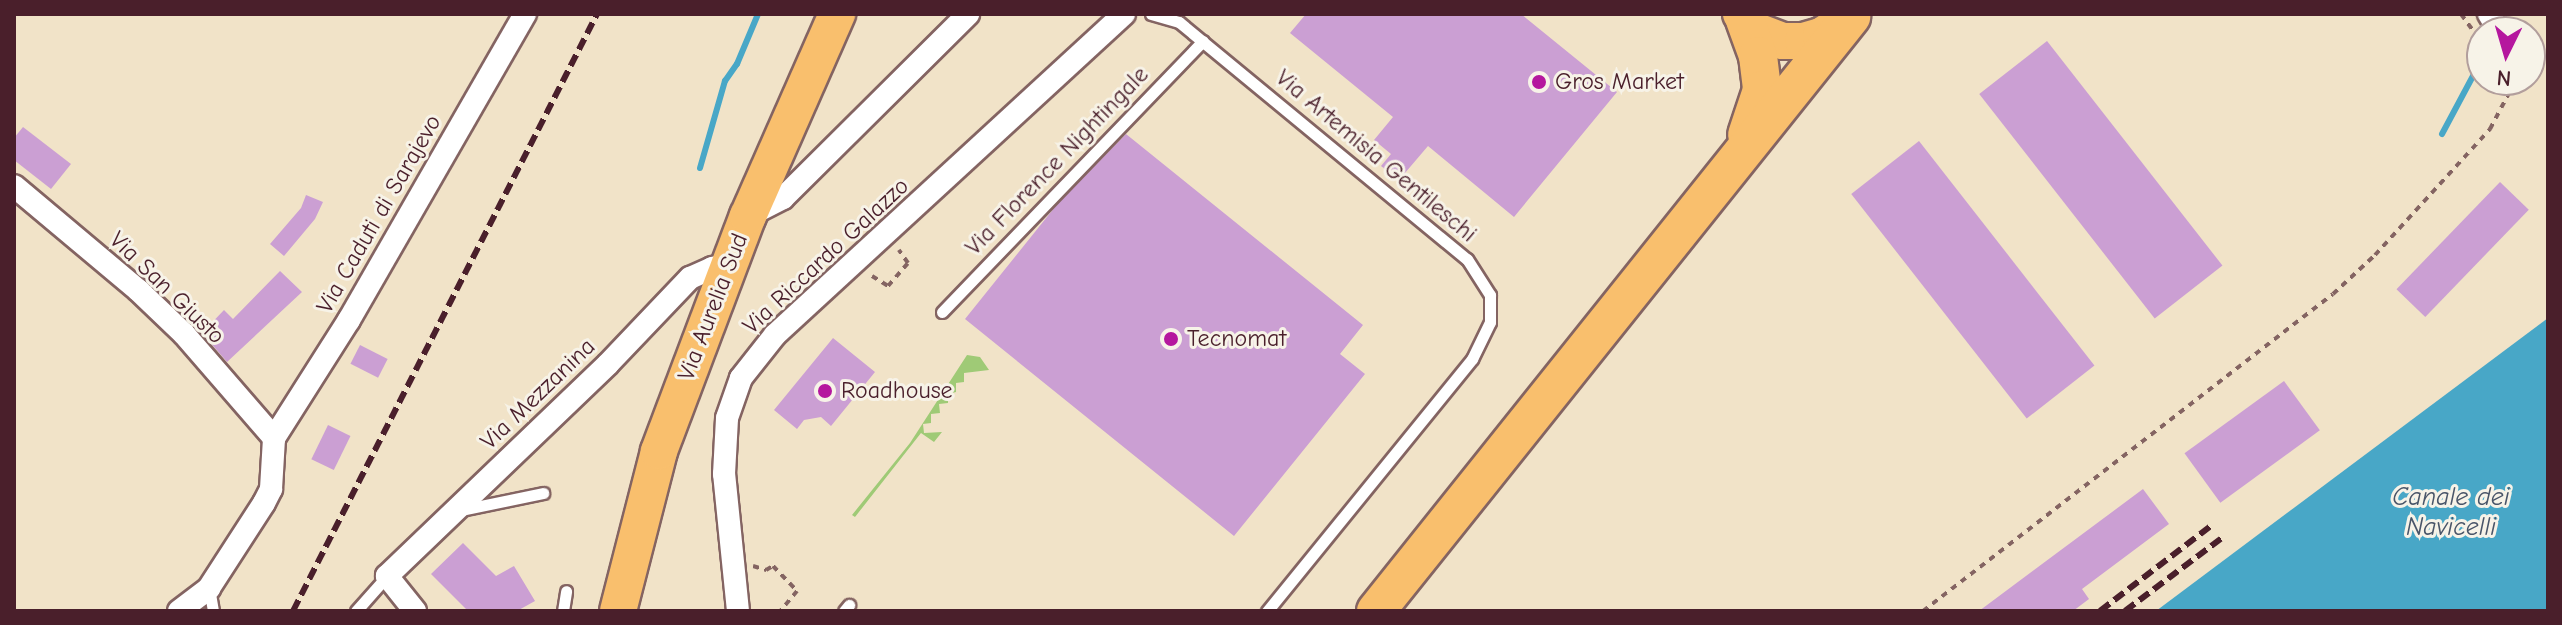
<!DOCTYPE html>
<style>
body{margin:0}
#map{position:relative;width:2562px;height:625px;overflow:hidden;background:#f1e3c8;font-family:"Comic Neue",sans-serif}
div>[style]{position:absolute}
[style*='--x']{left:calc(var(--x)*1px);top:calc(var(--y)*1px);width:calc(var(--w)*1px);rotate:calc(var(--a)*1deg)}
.green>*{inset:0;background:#9fca76}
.water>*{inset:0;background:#48a7c7}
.stream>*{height:6px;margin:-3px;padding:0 3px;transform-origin:3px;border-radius:3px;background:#48a7c7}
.building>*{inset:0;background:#cb9fd3;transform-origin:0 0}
.path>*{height:4px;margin-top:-2px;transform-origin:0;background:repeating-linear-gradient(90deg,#846462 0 6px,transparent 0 12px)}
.roads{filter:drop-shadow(2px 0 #846462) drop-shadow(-2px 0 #846462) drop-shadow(0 2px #846462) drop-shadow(0 -2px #846462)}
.service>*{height:11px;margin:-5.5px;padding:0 5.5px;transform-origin:5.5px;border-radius:5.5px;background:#fff}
.minor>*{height:22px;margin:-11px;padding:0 11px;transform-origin:11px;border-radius:11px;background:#fff}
.primary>*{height:36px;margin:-18px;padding:0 18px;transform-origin:18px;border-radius:18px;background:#f9bf6d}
.trunk>*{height:38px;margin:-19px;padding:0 19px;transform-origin:19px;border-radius:19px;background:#f9bf6d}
.rail>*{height:6px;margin-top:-3px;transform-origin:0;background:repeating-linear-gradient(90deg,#4a1f2b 0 12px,transparent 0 18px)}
.dots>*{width:22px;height:22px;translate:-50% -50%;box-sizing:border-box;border:4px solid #f7f3e8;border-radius:50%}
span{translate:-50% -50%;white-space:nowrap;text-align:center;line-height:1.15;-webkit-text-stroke:6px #f7f3e8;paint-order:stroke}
.poi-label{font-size:24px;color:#4a1f2b}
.left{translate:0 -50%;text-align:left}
.street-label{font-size:24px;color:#4a1f2b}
.water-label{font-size:26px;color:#495569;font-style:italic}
.frame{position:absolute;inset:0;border:16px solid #4a1f2b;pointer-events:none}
.north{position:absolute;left:2466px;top:16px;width:80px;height:80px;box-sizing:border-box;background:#f7f3e8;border:2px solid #b29e9c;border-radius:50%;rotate:185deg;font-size:22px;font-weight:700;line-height:32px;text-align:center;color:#4a1f2b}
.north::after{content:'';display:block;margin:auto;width:28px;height:36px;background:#b5179e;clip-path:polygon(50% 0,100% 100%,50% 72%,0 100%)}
</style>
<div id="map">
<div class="green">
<div style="clip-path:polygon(967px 355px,980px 357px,989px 370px,964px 373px,964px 382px,956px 383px,956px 392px,948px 394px,948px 403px,939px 404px,940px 413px,931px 414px,931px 423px,923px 424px,924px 433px,942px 432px,934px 442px,921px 433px,855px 517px,852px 515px,910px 443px)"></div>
</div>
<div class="water">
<div style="clip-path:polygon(2548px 318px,2548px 611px,2156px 611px)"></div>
</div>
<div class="stream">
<div style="--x:2442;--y:134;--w:85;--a:-61.9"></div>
<div style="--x:700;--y:168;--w:91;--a:-74"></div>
<div style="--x:725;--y:81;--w:21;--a:-55"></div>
<div style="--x:737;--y:64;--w:54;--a:-67.2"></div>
</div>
<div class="building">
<div style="clip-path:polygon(1306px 14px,1521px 14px,1617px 92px,1514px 217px,1428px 146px,1399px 180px,1381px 166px,1391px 154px,1374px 140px,1393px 117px,1290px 33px)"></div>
<div style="left:2047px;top:41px;width:285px;height:86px;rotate:52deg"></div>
<div style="clip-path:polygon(23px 127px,71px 164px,51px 189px,14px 160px,14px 138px)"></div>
<div style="clip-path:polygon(1126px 134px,1363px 325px,1340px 354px,1365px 374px,1234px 536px,965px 319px,1059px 202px)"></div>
<div style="left:1919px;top:141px;width:285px;height:86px;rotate:52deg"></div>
<div style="left:2500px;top:182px;width:40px;height:149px;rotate:44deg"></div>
<div style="clip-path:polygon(306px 195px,323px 202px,315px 219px,284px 256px,270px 244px,301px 208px)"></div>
<div style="clip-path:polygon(280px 271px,302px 292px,227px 362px,202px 333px,224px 310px,233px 319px)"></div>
<div style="clip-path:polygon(833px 338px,875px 372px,831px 426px,821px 417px,804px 420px,797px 429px,774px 410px)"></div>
<div style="left:360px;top:345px;width:31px;height:21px;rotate:27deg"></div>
<div style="left:2284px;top:381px;width:61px;height:123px;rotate:54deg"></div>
<div style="left:328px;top:425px;width:25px;height:38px;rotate:26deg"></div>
<div style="clip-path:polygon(2143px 489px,2169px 524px,2082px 589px,2089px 599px,2073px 611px,1979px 611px)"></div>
<div style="clip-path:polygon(463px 543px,496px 576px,514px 566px,535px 601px,517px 611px,468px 611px,431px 574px)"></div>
</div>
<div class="path">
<div style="--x:2461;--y:14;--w:29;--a:54"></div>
<div style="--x:872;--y:276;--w:19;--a:32"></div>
<div style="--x:888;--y:286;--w:30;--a:-49"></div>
<div style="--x:908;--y:263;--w:16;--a:-125"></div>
<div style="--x:753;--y:566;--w:14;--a:17"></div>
<div style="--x:766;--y:570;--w:8;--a:-30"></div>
<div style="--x:773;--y:566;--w:35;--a:46"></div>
<div style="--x:797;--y:591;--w:26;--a:130"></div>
<div style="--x:1923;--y:611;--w:518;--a:-37.71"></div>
<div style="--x:2333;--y:294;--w:57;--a:-42.9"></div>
<div style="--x:2375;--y:255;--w:171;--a:-47.6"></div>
<div style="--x:2490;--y:129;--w:41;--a:-62.2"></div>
<div style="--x:2509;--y:93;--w:13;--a:-81"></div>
</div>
<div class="roads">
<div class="service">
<div style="--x:1151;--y:14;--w:29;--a:16"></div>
<div style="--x:1179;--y:22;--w:373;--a:39.5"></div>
<div style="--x:1467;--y:259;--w:43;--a:57.4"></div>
<div style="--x:1490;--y:295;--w:27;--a:90"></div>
<div style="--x:1490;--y:322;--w:41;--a:115.9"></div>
<div style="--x:1472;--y:359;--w:325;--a:129.1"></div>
<div style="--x:942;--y:312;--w:376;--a:-46.1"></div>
<div style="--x:461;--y:510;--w:84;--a:-11.7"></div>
<div style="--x:209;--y:588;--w:23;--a:80"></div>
<div style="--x:356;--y:611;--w:47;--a:-48.5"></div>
<div style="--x:563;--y:611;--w:20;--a:-81"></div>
<div style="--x:844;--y:611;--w:8;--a:-50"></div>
</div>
<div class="minor">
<div style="--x:2489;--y:14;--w:21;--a:59"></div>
<div style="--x:14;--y:186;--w:162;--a:40"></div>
<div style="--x:138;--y:290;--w:64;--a:43.7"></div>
<div style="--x:184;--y:334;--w:138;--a:49.1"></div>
<div style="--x:748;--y:216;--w:39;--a:-27"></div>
<div style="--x:783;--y:198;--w:261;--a:-44.8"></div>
<div style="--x:179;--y:611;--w:38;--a:-37"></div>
<div style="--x:209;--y:588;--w:101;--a:-57.1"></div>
<div style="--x:264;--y:503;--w:16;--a:-63"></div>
<div style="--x:271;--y:489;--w:51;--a:-86.6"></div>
<div style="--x:274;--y:438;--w:140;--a:-57.6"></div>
<div style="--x:349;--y:320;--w:353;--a:-60.1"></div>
<div style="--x:415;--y:611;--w:45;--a:-128.7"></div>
<div style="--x:387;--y:576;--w:306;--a:-43.8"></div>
<div style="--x:608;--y:364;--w:119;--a:-46.4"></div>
<div style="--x:690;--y:278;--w:24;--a:-24"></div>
<div style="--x:712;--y:268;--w:19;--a:-12"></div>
<div style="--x:738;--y:611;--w:138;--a:-95.8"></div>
<div style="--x:724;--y:474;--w:56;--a:-86.9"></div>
<div style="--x:727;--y:418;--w:42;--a:-70.7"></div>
<div style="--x:741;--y:378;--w:55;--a:-51.7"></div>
<div style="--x:775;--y:335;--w:474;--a:-42.6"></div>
</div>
<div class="primary">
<div style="--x:1741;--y:14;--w:21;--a:51"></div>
<div style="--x:1754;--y:30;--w:31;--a:21"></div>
<div style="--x:1783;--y:41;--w:20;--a:0"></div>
<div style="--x:1803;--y:41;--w:19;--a:-16"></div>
<div style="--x:1821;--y:36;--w:33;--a:-33"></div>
<div style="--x:618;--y:611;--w:165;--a:-75.6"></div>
<div style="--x:659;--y:451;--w:251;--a:-69.3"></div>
<div style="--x:748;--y:216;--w:221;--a:-66.2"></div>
</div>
<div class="trunk">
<div style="--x:1745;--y:20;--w:38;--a:70"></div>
<div style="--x:1758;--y:56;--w:34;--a:83"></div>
<div style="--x:1762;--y:90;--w:47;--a:108.4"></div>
<div style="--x:1376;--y:611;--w:761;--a:-51.35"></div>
</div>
</div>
<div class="rail">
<div style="--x:293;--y:611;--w:670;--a:-63.01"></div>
<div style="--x:2100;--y:611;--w:141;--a:-37.5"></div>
<div style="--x:2125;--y:611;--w:121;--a:-37"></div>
</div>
<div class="dots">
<div style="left:1539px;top:82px;background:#b5179e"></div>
<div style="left:1171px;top:339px;background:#b5179e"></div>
<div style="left:825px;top:391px;background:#b5179e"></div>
</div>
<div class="poi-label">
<span class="left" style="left:1555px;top:82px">Gros Market</span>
<span class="left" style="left:1187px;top:339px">Tecnomat</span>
<span class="left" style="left:841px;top:391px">Roadhouse</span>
</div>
<div class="street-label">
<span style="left:1376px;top:156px;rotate:40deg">Via Artemisia Gentileschi</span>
<span style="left:1057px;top:161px;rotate:-46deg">Via Florence Nightingale</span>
<span style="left:379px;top:214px;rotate:-60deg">Via Caduti di Sarajevo</span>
<span style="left:826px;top:256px;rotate:-43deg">Via Riccardo Galazzo</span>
<span style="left:167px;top:288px;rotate:44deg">Via San Giusto</span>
<span style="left:713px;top:307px;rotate:-69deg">Via Aurelia Sud</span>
<span style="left:538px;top:394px;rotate:-44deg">Via Mezzanina</span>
</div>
<div class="water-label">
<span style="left:2451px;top:513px">Canale dei<br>Navicelli</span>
</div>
<div class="frame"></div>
<div class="north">N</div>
</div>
